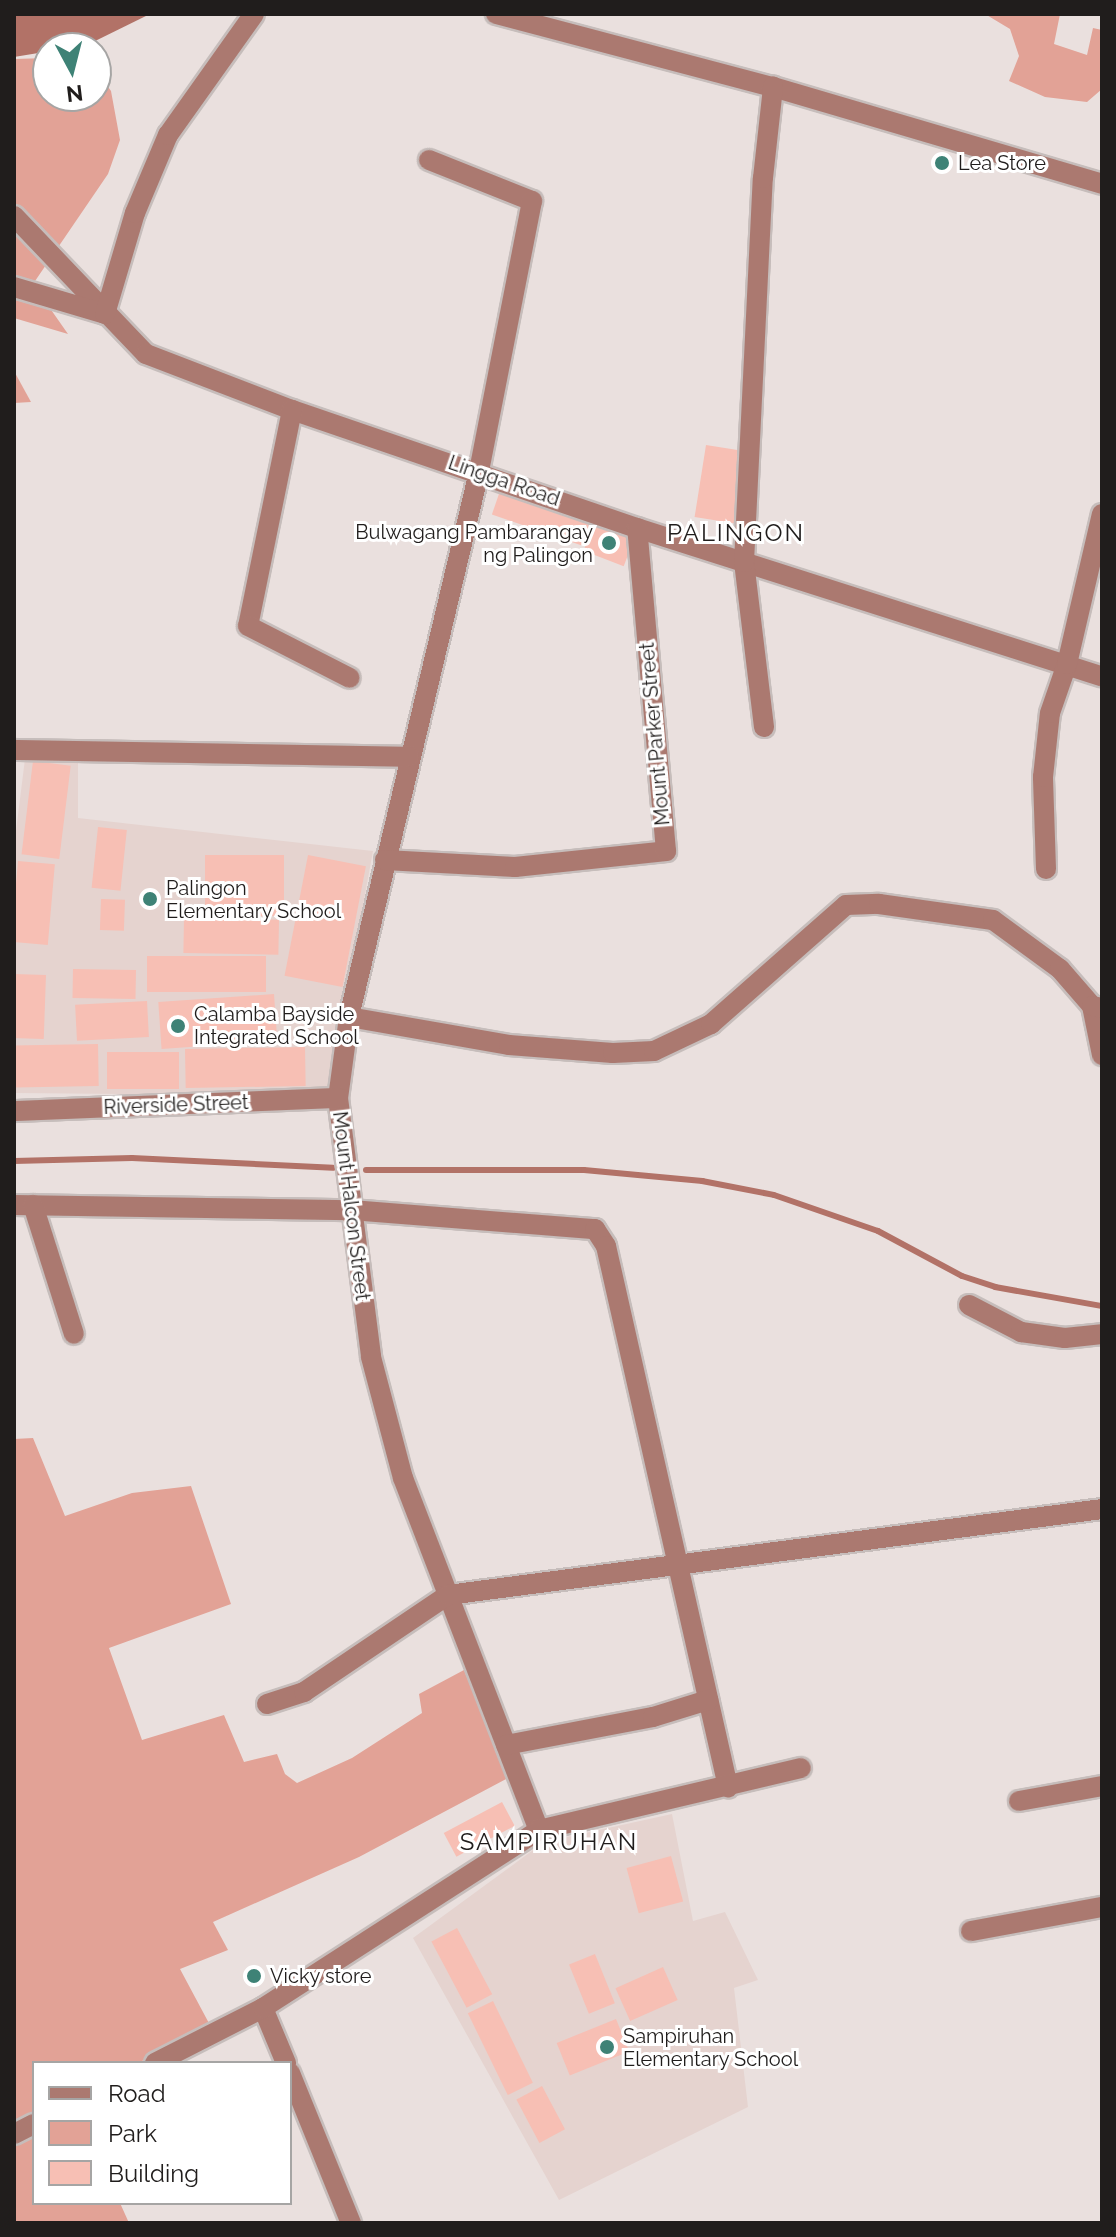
<!DOCTYPE html>
<style>
body{margin:0}
#map{position:relative;width:1116px;height:2237px;overflow:hidden;background:#eae0de;font-family:Raleway,sans-serif}
div>[style]{position:absolute}
[style*='--x']{left:calc(var(--x)*1px);top:calc(var(--y)*1px);width:calc(var(--w)*1px);rotate:calc(var(--a)*1deg)}
.built>*{inset:0;background:#e5d3cf}
.green>*{inset:0;background:#e2a296}
.water>*{inset:0;background:#b27267}
.stream>*{height:6px;margin:-3px;padding:0 3px;transform-origin:3px;border-radius:3px;background:#b27267}
.building>*{inset:0;background:#f7bfb4;transform-origin:0 0}
.roads{filter:drop-shadow(2px 0 #c6bdbb) drop-shadow(-2px 0 #c6bdbb) drop-shadow(0 2px #c6bdbb) drop-shadow(0 -2px #c6bdbb)}
.minor>*{height:20px;margin:-10px;padding:0 10px;transform-origin:10px;border-radius:10px;background:#ab7970}
.dots>*{width:22px;height:22px;translate:-50% -50%;box-sizing:border-box;border:4px solid #fff;border-radius:50%}
span{translate:-50% -50%;white-space:nowrap;text-align:center;line-height:1.15;-webkit-text-stroke:6px #fff;paint-order:stroke}
.poi-label{font-size:20px;color:#201d1c}
.left{translate:0 -50%;text-align:left}
.right{translate:-100% -50%;text-align:right}
.street-label{font-size:20px;color:#201d1c}
.quarter-label{font-size:24px;color:#201d1c;letter-spacing:2px}
.frame{position:absolute;inset:0;border:16px solid #201d1c;pointer-events:none}
.legend{position:absolute;left:32px;top:2061px;width:260px;height:144px;box-sizing:border-box;background:#fff;border:2px solid #a6a5a4;margin:0;padding:10px 14px;list-style:none;font-size:24px;color:#201d1c}
.legend li{display:flex;align-items:center;gap:16px;height:40px}
.legend b{width:40px;border:2px solid #a6a5a4}
.north{position:absolute;left:32px;top:32px;width:80px;height:80px;box-sizing:border-box;background:#fff;border:2px solid #a6a5a4;border-radius:50%;rotate:173deg;font-size:22px;font-weight:700;line-height:32px;text-align:center;color:#201d1c}
.north::after{content:'';display:block;margin:auto;width:28px;height:36px;background:#3e8276;clip-path:polygon(50% 0,100% 100%,50% 72%,0 100%)}
</style>
<div id="map">
<div class="built">
<div style="clip-path:polygon(25px 759px,78px 760px,78px 818px,373px 851px,328px 1096px,14px 1093px,14px 847px)"></div>
<div style="clip-path:polygon(672px 1814px,693px 1921px,725px 1912px,758px 1980px,734px 1988px,748px 2107px,559px 2200px,413px 1938px,544px 1842px)"></div>
</div>
<div class="green">
<div style="clip-path:polygon(985px 14px,1060px 14px,1054px 44px,1087px 55px,1093px 28px,1102px 30px,1102px 89px,1087px 102px,1045px 97px,1009px 81px,1019px 56px,1010px 29px)"></div>
<div style="clip-path:polygon(48px 58px,48px 96px,96px 96px,96px 70px,111px 91px,120px 140px,108px 174px,33px 284px,68px 334px,14px 318px,14px 59px)"></div>
<div style="clip-path:polygon(14px 371px,31px 402px,14px 403px)"></div>
<div style="clip-path:polygon(33px 1438px,65px 1516px,132px 1493px,191px 1486px,231px 1604px,109px 1648px,142px 1740px,224px 1715px,244px 1762px,277px 1754px,285px 1774px,297px 1783px,352px 1758px,422px 1713px,419px 1694px,464px 1670px,508px 1778px,359px 1857px,213px 1922px,228px 1950px,180px 1969px,211px 2027px,138px 2063px,34px 2063px,34px 2203px,120px 2203px,129px 2223px,14px 2223px,14px 1439px)"></div>
</div>
<div class="water">
<div style="clip-path:polygon(14px 14px,150px 14px,87px 45px,14px 57px)"></div>
</div>
<div class="stream">
<div style="--x:14;--y:1161;--w:118;--a:-1.5"></div>
<div style="--x:132;--y:1158;--w:201;--a:2.8"></div>
<div style="--x:366;--y:1170;--w:218;--a:0"></div>
<div style="--x:584;--y:1170;--w:119;--a:5.3"></div>
<div style="--x:702;--y:1181;--w:73;--a:11"></div>
<div style="--x:774;--y:1195;--w:110;--a:19.1"></div>
<div style="--x:878;--y:1231;--w:95;--a:28.2"></div>
<div style="--x:962;--y:1276;--w:35;--a:18"></div>
<div style="--x:995;--y:1287;--w:109;--a:10.1"></div>
</div>
<div class="building">
<div style="left:706px;top:445px;width:43px;height:73px;rotate:9deg"></div>
<div style="left:501px;top:488px;width:95px;height:28px;rotate:19deg"></div>
<div style="left:595px;top:521px;width:43px;height:32px;rotate:21deg"></div>
<div style="left:33px;top:761px;width:38px;height:94px;rotate:7deg"></div>
<div style="left:98px;top:827px;width:29px;height:61px;rotate:6deg"></div>
<div style="left:205px;top:855px;width:79px;height:61px"></div>
<div style="left:308px;top:855px;width:59px;height:123px;rotate:11deg"></div>
<div style="left:18px;top:861px;width:37px;height:81px;rotate:5deg"></div>
<div style="left:101px;top:899px;width:24px;height:31px;rotate:2deg"></div>
<div style="left:184px;top:918px;width:95px;height:35px;rotate:1deg"></div>
<div style="left:147px;top:956px;width:119px;height:36px"></div>
<div style="left:73px;top:969px;width:63px;height:29px;rotate:1deg"></div>
<div style="left:14px;top:974px;width:32px;height:64px;rotate:2deg"></div>
<div style="left:274px;top:994px;width:47px;height:116px;rotate:86deg"></div>
<div style="left:147px;top:1001px;width:36px;height:72px;rotate:87deg"></div>
<div style="left:98px;top:1044px;width:42px;height:84px;rotate:89deg"></div>
<div style="left:305px;top:1047px;width:39px;height:120px;rotate:89deg"></div>
<div style="left:107px;top:1052px;width:72px;height:37px"></div>
<div style="left:502px;top:1802px;width:27px;height:66px;rotate:62deg"></div>
<div style="left:671px;top:1856px;width:47px;height:46px;rotate:75deg"></div>
<div style="left:457px;top:1928px;width:75px;height:29px;rotate:62deg"></div>
<div style="left:595px;top:1954px;width:53px;height:28px;rotate:68deg"></div>
<div style="left:663px;top:1967px;width:36px;height:52px;rotate:66deg"></div>
<div style="left:493px;top:2001px;width:91px;height:28px;rotate:64deg"></div>
<div style="left:616px;top:2019px;width:35px;height:64px;rotate:68deg"></div>
<div style="left:542px;top:2086px;width:49px;height:29px;rotate:62deg"></div>
</div>
<div class="roads">
<div class="minor">
<div style="--x:496;--y:14;--w:286;--a:14.8"></div>
<div style="--x:773;--y:87;--w:343;--a:16.4"></div>
<div style="--x:429;--y:160;--w:111;--a:21.7"></div>
<div style="--x:532;--y:201;--w:276;--a:101.1"></div>
<div style="--x:479;--y:472;--w:560;--a:103.42"></div>
<div style="--x:349;--y:1017;--w:82;--a:97.7"></div>
<div style="--x:338;--y:1098;--w:261;--a:82.7"></div>
<div style="--x:371;--y:1357;--w:125;--a:75.2"></div>
<div style="--x:403;--y:1478;--w:377;--a:68.9"></div>
<div style="--x:14;--y:216;--w:191;--a:46.3"></div>
<div style="--x:146;--y:354;--w:156;--a:21"></div>
<div style="--x:292;--y:410;--w:365;--a:18.9"></div>
<div style="--x:637;--y:528;--w:488;--a:17.7"></div>
<div style="--x:14;--y:287;--w:95;--a:16.5"></div>
<div style="--x:105;--y:314;--w:105;--a:-73.5"></div>
<div style="--x:135;--y:213;--w:85;--a:-67.1"></div>
<div style="--x:168;--y:135;--w:148;--a:-54.6"></div>
<div style="--x:292;--y:410;--w:220;--a:101.5"></div>
<div style="--x:248;--y:626;--w:114;--a:27"></div>
<div style="--x:764;--y:727;--w:166;--a:-96.9"></div>
<div style="--x:744;--y:562;--w:384;--a:-87.2"></div>
<div style="--x:763;--y:178;--w:92;--a:-83.7"></div>
<div style="--x:14;--y:750;--w:395;--a:1"></div>
<div style="--x:385;--y:860;--w:130;--a:3.1"></div>
<div style="--x:515;--y:867;--w:152;--a:-6"></div>
<div style="--x:666;--y:851;--w:324;--a:-95.1"></div>
<div style="--x:1046;--y:869;--w:92;--a:-91.9"></div>
<div style="--x:1043;--y:777;--w:64;--a:-83.8"></div>
<div style="--x:1050;--y:713;--w:52;--a:-70.9"></div>
<div style="--x:1067;--y:664;--w:154;--a:-76.9"></div>
<div style="--x:1092;--y:1006;--w:50;--a:78.5"></div>
<div style="--x:349;--y:1017;--w:162;--a:9.9"></div>
<div style="--x:509;--y:1045;--w:104;--a:4.4"></div>
<div style="--x:613;--y:1053;--w:41;--a:-2.8"></div>
<div style="--x:654;--y:1051;--w:63;--a:-25.3"></div>
<div style="--x:711;--y:1024;--w:180;--a:-41.4"></div>
<div style="--x:846;--y:905;--w:33;--a:-2"></div>
<div style="--x:879;--y:904;--w:115;--a:8"></div>
<div style="--x:993;--y:920;--w:83;--a:36.2"></div>
<div style="--x:1060;--y:969;--w:49;--a:49.1"></div>
<div style="--x:1092;--y:1006;--w:10;--a:11"></div>
<div style="--x:14;--y:1111;--w:324;--a:-2.3"></div>
<div style="--x:14;--y:1205;--w:337;--a:0.9"></div>
<div style="--x:351;--y:1210;--w:245;--a:4.5"></div>
<div style="--x:595;--y:1229;--w:20;--a:57"></div>
<div style="--x:606;--y:1246;--w:555;--a:77.29"></div>
<div style="--x:33;--y:1205;--w:135;--a:72.4"></div>
<div style="--x:969;--y:1305;--w:59;--a:27.4"></div>
<div style="--x:1021;--y:1332;--w:44;--a:7.8"></div>
<div style="--x:1065;--y:1338;--w:37;--a:-6"></div>
<div style="--x:267;--y:1704;--w:39;--a:-18"></div>
<div style="--x:304;--y:1692;--w:174;--a:-34"></div>
<div style="--x:448;--y:1595;--w:660;--a:-7.49"></div>
<div style="--x:506;--y:1745;--w:150;--a:-10.8"></div>
<div style="--x:653;--y:1717;--w:58;--a:-17.2"></div>
<div style="--x:1019;--y:1801;--w:84;--a:-10.2"></div>
<div style="--x:971;--y:1931;--w:133;--a:-10.4"></div>
<div style="--x:263;--y:2008;--w:60;--a:67.3"></div>
<div style="--x:155;--y:2063;--w:121;--a:-27"></div>
<div style="--x:263;--y:2008;--w:328;--a:-32.8"></div>
<div style="--x:539;--y:1830;--w:269;--a:-13.3"></div>
<div style="--x:290;--y:2073;--w:162;--a:67.9"></div>
<div style="--x:14;--y:2134;--w:22;--a:-27"></div>
</div>
</div>
<div class="dots">
<div style="left:942px;top:163px;background:#3e8276"></div>
<div style="left:609px;top:543px;background:#3e8276"></div>
<div style="left:150px;top:899px;background:#3e8276"></div>
<div style="left:178px;top:1026px;background:#3e8276"></div>
<div style="left:254px;top:1976px;background:#3e8276"></div>
<div style="left:607px;top:2047px;background:#3e8276"></div>
</div>
<div class="poi-label">
<span class="left" style="left:958px;top:163px">Lea Store</span>
<span class="right" style="left:593px;top:544px">Bulwagang Pambarangay<br>ng Palingon</span>
<span class="left" style="left:166px;top:900px">Palingon<br>Elementary School</span>
<span class="left" style="left:194px;top:1026px">Calamba Bayside<br>Integrated School</span>
<span class="left" style="left:270px;top:1976px">Vicky store</span>
<span class="left" style="left:623px;top:2048px">Sampiruhan<br>Elementary School</span>
</div>
<div class="street-label">
<span style="left:504px;top:481px;rotate:19deg">Lingga Road</span>
<span style="left:655px;top:734px;rotate:-95deg">Mount Parker Street</span>
<span style="left:176px;top:1105px;rotate:-2deg">Riverside Street</span>
<span style="left:351px;top:1206px;rotate:83deg">Mount Halcon Street</span>
</div>
<div class="quarter-label">
<span style="left:736px;top:533px">PALINGON</span>
<span style="left:549px;top:1842px">SAMPIRUHAN</span>
</div>
<div class="frame"></div>
<ul class="legend">
<li><b style="height:10px;background:#ab7970"></b>Road</li>
<li><b style="height:22px;background:#e2a296"></b>Park</li>
<li><b style="height:22px;background:#f7bfb4"></b>Building</li>
</ul>
<div class="north">N</div>
</div>
